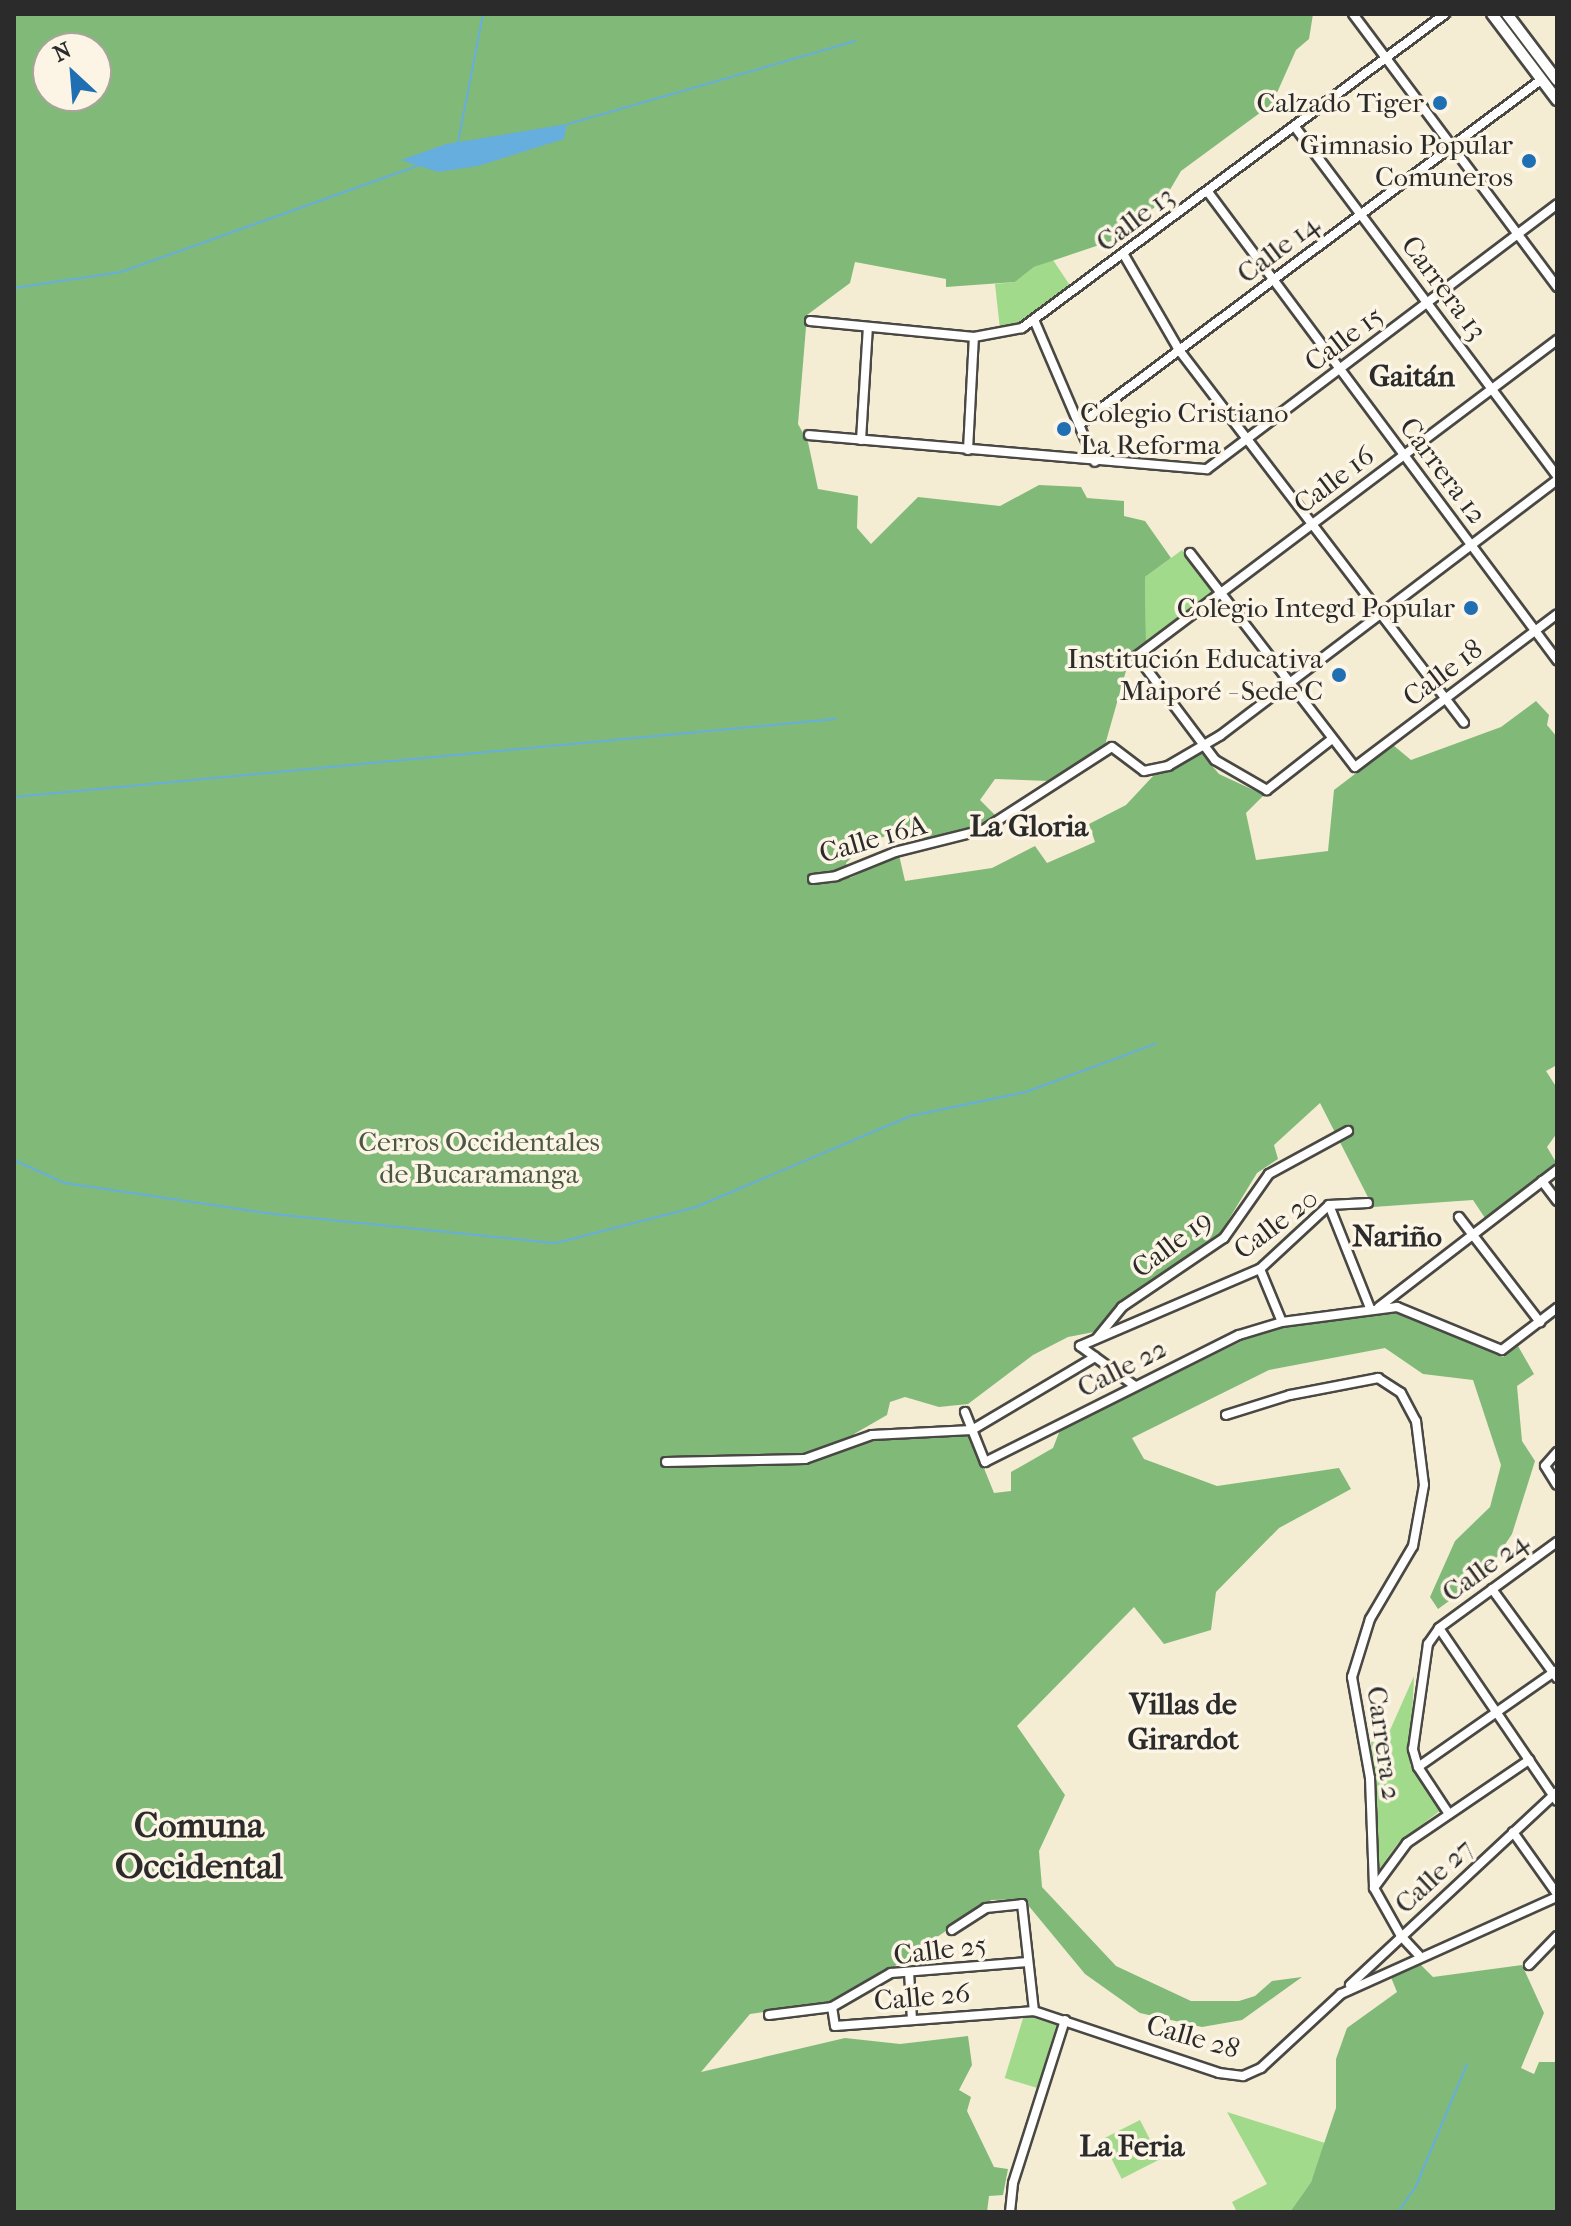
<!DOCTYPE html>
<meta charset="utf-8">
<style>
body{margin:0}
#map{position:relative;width:1571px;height:2226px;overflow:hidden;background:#f4ecd3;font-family:"IM FELL French Canon",serif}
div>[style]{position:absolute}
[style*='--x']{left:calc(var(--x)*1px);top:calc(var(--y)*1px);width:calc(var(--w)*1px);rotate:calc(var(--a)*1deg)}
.green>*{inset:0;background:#a2da8c;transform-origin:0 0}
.forest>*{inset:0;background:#81ba78}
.water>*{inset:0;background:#66aedd}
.stream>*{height:2px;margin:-1px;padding:0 1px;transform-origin:1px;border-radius:1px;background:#66aedd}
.roads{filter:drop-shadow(2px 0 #494844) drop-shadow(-2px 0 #494844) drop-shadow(0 2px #494844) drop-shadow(0 -2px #494844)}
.minor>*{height:8px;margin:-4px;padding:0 4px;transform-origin:4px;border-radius:4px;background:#fff}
.major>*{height:10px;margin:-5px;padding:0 5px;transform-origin:5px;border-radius:5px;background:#fff}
.dots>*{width:22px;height:22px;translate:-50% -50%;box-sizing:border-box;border:4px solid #fcf5e5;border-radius:50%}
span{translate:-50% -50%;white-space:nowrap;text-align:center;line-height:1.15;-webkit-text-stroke:7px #fcf5e5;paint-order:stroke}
.poi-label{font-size:28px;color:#2b2b2b}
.right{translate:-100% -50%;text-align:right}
.left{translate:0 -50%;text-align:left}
.street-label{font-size:28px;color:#2b2b2b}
.park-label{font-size:28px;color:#495743}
.neighbourhood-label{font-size:30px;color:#2b2b2b;font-weight:700}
.district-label{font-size:36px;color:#2b2b2b;font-weight:700}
.frame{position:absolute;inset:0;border:16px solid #2b2b2b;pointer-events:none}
.north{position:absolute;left:32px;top:32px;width:80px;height:80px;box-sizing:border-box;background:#fcf5e5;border:2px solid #a8a49b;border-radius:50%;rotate:334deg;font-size:22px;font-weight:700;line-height:32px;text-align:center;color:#2b2b2b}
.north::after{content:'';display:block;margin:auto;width:28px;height:36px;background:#1f6fb2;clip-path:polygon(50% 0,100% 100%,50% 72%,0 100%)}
</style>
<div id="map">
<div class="green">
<div style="clip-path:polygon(1053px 260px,1071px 287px,1027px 319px,1000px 329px,995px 284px,1015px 282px,1034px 267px)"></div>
<div style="clip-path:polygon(1182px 550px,1213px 592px,1146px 642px,1145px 577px)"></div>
<div style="clip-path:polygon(1414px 1676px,1410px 1765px,1441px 1810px,1398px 1843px,1376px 1874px,1371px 1742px,1387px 1737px)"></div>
<div style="left:1024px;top:2015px;width:34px;height:66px;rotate:17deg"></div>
<div style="clip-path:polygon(1227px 2112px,1325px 2143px,1311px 2182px,1290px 2212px,1237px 2212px,1232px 2202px,1267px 2184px)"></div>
<div style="left:1140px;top:2120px;width:44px;height:43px;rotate:63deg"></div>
</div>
<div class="forest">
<div style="clip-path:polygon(evenodd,14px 14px,1313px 14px,1309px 39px,1296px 50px,1272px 104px,1181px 171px,1164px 200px,1111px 241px,1034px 267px,1015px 282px,946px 287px,946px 279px,855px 262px,850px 283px,807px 315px,798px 424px,808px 442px,818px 489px,858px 496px,857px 528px,871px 544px,918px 497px,1000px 506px,1039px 485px,1081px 487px,1087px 498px,1124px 501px,1124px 516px,1145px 521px,1171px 558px,1145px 577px,1146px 642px,1131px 653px,1105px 745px,1049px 781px,995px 779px,980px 800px,996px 816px,973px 831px,926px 841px,915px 825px,867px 843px,846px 863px,850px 878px,899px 855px,905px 881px,992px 868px,1035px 846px,1047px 863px,1095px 842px,1089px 824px,1126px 805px,1154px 775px,1201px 753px,1219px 774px,1264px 795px,1246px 813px,1256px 860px,1328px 851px,1334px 790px,1393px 745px,1411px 760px,1501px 727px,1536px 701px,1549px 715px,1547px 725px,1557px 737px,1557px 1065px,1546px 1071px,1557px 1088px,1557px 1133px,1547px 1147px,1557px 1164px,1485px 1218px,1473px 1200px,1373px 1207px,1320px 1103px,1274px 1145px,1278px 1159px,1257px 1173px,1221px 1232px,1126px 1299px,1094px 1332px,1068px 1337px,1033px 1355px,968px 1404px,939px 1407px,905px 1397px,890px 1402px,887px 1415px,854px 1434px,848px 1448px,878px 1440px,971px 1436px,994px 1493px,1011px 1491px,1011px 1472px,1053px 1448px,1060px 1430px,1244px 1340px,1277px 1329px,1373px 1314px,1401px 1314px,1503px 1357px,1518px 1346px,1534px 1374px,1517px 1386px,1522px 1441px,1535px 1461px,1512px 1534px,1485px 1575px,1438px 1609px,1430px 1597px,1455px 1541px,1490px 1507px,1501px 1465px,1473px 1380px,1423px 1374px,1385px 1348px,1269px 1370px,1132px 1438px,1144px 1459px,1217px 1486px,1339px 1468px,1351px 1489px,1279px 1528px,1216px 1592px,1211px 1630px,1164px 1644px,1134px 1607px,1017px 1726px,1065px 1795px,1039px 1851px,1042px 1887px,1116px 1966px,1191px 2001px,1239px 2001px,1255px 1996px,1272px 1981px,1302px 1977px,1242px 2020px,1202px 2027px,1140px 2013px,1085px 1974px,1023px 1899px,991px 1900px,870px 1983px,828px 2003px,750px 2014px,701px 2072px,845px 2038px,900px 2044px,968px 2036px,972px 2065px,959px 2090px,971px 2097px,967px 2111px,994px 2167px,1008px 2169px,1003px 2195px,989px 2196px,987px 2212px,14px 2212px,14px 14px,48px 48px,96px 48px,96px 96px,48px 96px,48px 48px)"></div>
<div style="clip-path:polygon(1419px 1963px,1433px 1977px,1522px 1965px,1544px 2013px,1521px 2068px,1534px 2074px,1539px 2062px,1557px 2062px,1557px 2212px,1290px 2212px,1311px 2182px,1336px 2108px,1336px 2059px,1347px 2028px,1397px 1992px,1390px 1975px)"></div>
</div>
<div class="water">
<div style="clip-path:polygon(567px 124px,564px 139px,478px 166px,438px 172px,401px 160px,446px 144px)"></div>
</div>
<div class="stream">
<div style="--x:568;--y:124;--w:299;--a:-16.1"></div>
<div style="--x:458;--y:142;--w:130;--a:-78.9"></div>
<div style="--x:14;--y:288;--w:108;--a:-8.5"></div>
<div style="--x:121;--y:272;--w:318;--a:-19.7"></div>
<div style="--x:14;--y:797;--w:825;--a:-5.43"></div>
<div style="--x:14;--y:1160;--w:56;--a:24.3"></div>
<div style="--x:65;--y:1183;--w:210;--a:8.5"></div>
<div style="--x:273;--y:1214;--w:284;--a:5.9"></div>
<div style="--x:556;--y:1243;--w:145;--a:-14.4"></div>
<div style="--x:696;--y:1207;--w:233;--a:-23"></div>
<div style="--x:910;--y:1116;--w:118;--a:-11.7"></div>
<div style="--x:1026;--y:1092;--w:138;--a:-20.4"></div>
<div style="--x:1398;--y:2212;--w:32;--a:-55"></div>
<div style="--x:1416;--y:2186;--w:132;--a:-67.3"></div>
</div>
<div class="roads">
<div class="minor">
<div style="--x:1353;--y:14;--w:341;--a:53.2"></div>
<div style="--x:1295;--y:127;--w:436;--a:53.1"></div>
<div style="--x:1208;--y:192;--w:584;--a:53.29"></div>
<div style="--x:1124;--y:255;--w:110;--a:59.9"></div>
<div style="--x:1179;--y:350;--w:469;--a:52.6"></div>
<div style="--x:810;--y:321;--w:165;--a:5.6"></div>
<div style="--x:974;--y:337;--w:49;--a:-10.6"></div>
<div style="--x:1022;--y:328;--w:527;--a:-36.59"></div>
<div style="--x:1035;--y:322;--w:152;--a:66.8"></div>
<div style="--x:1079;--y:425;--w:578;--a:-36.77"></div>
<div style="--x:809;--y:435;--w:399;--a:4.9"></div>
<div style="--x:1207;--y:469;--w:439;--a:-37.1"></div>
<div style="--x:861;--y:440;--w:113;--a:-86.5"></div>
<div style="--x:968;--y:450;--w:113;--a:-87"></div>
<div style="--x:1190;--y:553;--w:270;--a:52.4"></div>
<div style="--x:1355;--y:767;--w:253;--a:-37.1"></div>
<div style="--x:1332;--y:739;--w:83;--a:141.9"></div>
<div style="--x:1267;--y:790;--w:60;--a:-150"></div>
<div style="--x:1215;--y:760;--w:130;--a:-126.9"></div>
<div style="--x:1137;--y:656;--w:526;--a:-36.96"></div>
<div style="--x:813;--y:879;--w:23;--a:-7"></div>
<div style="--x:836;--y:876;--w:64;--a:-22.1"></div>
<div style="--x:895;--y:852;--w:91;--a:-14"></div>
<div style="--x:983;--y:830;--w:153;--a:-32.8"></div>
<div style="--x:1112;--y:747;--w:40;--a:37"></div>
<div style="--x:1144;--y:771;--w:25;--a:-12"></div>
<div style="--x:1168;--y:766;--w:61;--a:-30.3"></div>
<div style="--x:1221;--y:735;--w:422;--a:-37.2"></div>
<div style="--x:1542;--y:1181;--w:25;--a:53"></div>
<div style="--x:1329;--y:1205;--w:111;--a:68.3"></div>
<div style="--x:1459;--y:1217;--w:133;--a:52.4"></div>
<div style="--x:1260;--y:1269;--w:57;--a:67.5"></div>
<div style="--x:1379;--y:1307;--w:225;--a:-37.6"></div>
<div style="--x:1097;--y:1338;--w:40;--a:-51"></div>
<div style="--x:1122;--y:1307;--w:123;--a:-34.1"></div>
<div style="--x:1224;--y:1238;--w:78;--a:-54.9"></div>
<div style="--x:1269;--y:1174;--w:90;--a:-28.6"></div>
<div style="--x:1080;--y:1346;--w:196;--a:-23.2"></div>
<div style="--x:1260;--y:1269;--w:94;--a:-42.8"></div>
<div style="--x:1329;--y:1205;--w:39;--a:-3"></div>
<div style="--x:1080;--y:1346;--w:68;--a:36"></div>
<div style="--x:965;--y:1412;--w:54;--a:68.2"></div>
<div style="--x:985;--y:1462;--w:284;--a:-26.6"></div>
<div style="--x:1239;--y:1335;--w:45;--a:-16.8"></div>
<div style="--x:1282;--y:1322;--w:116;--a:-7.4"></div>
<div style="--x:1397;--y:1307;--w:113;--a:22.3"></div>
<div style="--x:1502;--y:1350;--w:69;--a:-37.4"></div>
<div style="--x:1226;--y:1415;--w:67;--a:-17.4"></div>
<div style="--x:1290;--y:1395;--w:90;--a:-10.9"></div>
<div style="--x:1378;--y:1378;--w:27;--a:33"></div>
<div style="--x:1401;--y:1393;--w:32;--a:62"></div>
<div style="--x:1416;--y:1421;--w:64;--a:82.9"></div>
<div style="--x:1424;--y:1485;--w:62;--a:100.2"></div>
<div style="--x:1413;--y:1546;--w:85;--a:120.5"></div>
<div style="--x:1370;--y:1619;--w:61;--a:107.2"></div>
<div style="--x:1352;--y:1677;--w:103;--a:79.9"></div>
<div style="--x:1370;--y:1778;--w:110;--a:87.9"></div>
<div style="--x:1374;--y:1888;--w:55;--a:60.6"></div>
<div style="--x:1401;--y:1936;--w:26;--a:47"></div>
<div style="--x:1557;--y:1452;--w:18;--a:131"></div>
<div style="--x:1545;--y:1466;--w:22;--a:58"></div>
<div style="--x:666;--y:1462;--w:139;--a:-1.2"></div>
<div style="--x:805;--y:1459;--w:71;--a:-19.7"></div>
<div style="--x:872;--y:1435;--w:100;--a:-2.9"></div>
<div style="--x:972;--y:1430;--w:143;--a:-30.7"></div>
<div style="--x:1492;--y:1589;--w:110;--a:53.9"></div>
<div style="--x:1439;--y:1628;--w:209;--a:55.7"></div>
<div style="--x:1418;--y:1767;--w:169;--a:-34.9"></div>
<div style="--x:1449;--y:1814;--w:56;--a:-123.4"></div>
<div style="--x:1418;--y:1767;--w:19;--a:-106"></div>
<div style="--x:1413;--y:1749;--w:106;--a:-81.9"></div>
<div style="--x:1428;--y:1644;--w:19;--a:-55"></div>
<div style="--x:1439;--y:1628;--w:146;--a:-36.1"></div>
<div style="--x:1513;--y:1832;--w:76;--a:54.6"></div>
<div style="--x:1374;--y:1888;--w:56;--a:-53.7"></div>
<div style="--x:1407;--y:1843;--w:148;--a:-34.2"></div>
<div style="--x:952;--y:1930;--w:40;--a:-32.9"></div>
<div style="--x:986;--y:1908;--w:36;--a:-6"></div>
<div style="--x:1022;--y:1904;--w:108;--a:83.6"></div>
<div style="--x:1529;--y:1965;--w:40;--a:-46"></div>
<div style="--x:909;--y:1972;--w:48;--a:86.4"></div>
<div style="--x:1350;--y:1985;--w:283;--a:-43"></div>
<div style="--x:832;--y:2007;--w:19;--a:81"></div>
<div style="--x:835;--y:2026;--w:200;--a:-4.3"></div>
<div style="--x:1034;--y:2011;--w:195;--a:18.5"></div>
<div style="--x:1219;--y:2073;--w:24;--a:7"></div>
<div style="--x:1243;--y:2076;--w:20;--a:-24"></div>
<div style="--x:1261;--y:2068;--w:109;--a:-42.8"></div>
<div style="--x:1341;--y:1994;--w:237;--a:-24.2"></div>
<div style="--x:769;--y:2015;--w:64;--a:-7.2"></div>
<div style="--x:832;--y:2007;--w:68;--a:-30"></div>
<div style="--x:891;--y:1973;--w:137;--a:-4.6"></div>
<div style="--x:1010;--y:2212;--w:29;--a:-84"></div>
<div style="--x:1013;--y:2183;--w:171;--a:-72.3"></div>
</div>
<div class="major">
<div style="--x:1492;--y:14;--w:108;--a:52.9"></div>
<div style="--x:1507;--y:14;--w:83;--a:52.9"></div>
</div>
</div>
<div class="dots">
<div style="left:1440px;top:103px;background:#1f6fb2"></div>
<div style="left:1529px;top:161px;background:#1f6fb2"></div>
<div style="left:1064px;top:429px;background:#1f6fb2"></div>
<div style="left:1471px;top:608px;background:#1f6fb2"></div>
<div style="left:1339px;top:675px;background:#1f6fb2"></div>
</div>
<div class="poi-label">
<span class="right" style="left:1424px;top:103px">Calzado Tiger</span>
<span class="right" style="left:1513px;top:161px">Gimnasio Popular<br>Comuneros</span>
<span class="left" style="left:1080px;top:429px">Colegio Cristiano<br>La Reforma</span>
<span class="right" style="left:1455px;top:608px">Colegio Integd Popular</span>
<span class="right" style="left:1323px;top:675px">Institución Educativa<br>Maiporé - Sede C</span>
</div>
<div class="street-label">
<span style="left:1135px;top:219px;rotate:-37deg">Calle 13</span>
<span style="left:1278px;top:249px;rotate:-37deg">Calle 14</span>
<span style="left:1444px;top:288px;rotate:53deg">Carrera 13</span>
<span style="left:1344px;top:339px;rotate:-37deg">Calle 15</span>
<span style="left:1443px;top:471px;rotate:53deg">Carrera 12</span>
<span style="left:1334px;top:480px;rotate:-37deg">Calle 16</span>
<span style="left:1443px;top:673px;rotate:-37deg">Calle 18</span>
<span style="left:873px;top:839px;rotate:-16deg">Calle 16A</span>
<span style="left:1276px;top:1224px;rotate:-37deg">Calle 20</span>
<span style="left:1172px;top:1244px;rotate:-37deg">Calle 19</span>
<span style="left:1122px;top:1368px;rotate:-27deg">Calle 22</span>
<span style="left:1485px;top:1567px;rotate:-36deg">Calle 24</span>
<span style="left:1384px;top:1743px;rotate:82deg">Carrera 2</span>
<span style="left:1434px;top:1876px;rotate:-43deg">Calle 27</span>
<span style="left:940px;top:1950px;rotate:-7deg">Calle 25</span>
<span style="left:922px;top:1997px;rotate:-5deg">Calle 26</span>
<span style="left:1193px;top:2037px;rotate:16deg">Calle 28</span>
</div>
<div class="park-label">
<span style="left:479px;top:1158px">Cerros Occidentales<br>de Bucaramanga</span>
</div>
<div class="neighbourhood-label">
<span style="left:1412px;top:377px">Gaitán</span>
<span style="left:1029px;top:827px">La Gloria</span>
<span style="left:1397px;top:1237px">Nariño</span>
<span style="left:1183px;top:1722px">Villas de<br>Girardot</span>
<span style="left:1132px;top:2147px">La Feria</span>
</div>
<div class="district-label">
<span style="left:199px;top:1846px">Comuna<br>Occidental</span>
</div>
<div class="frame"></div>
<div class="north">N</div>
</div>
